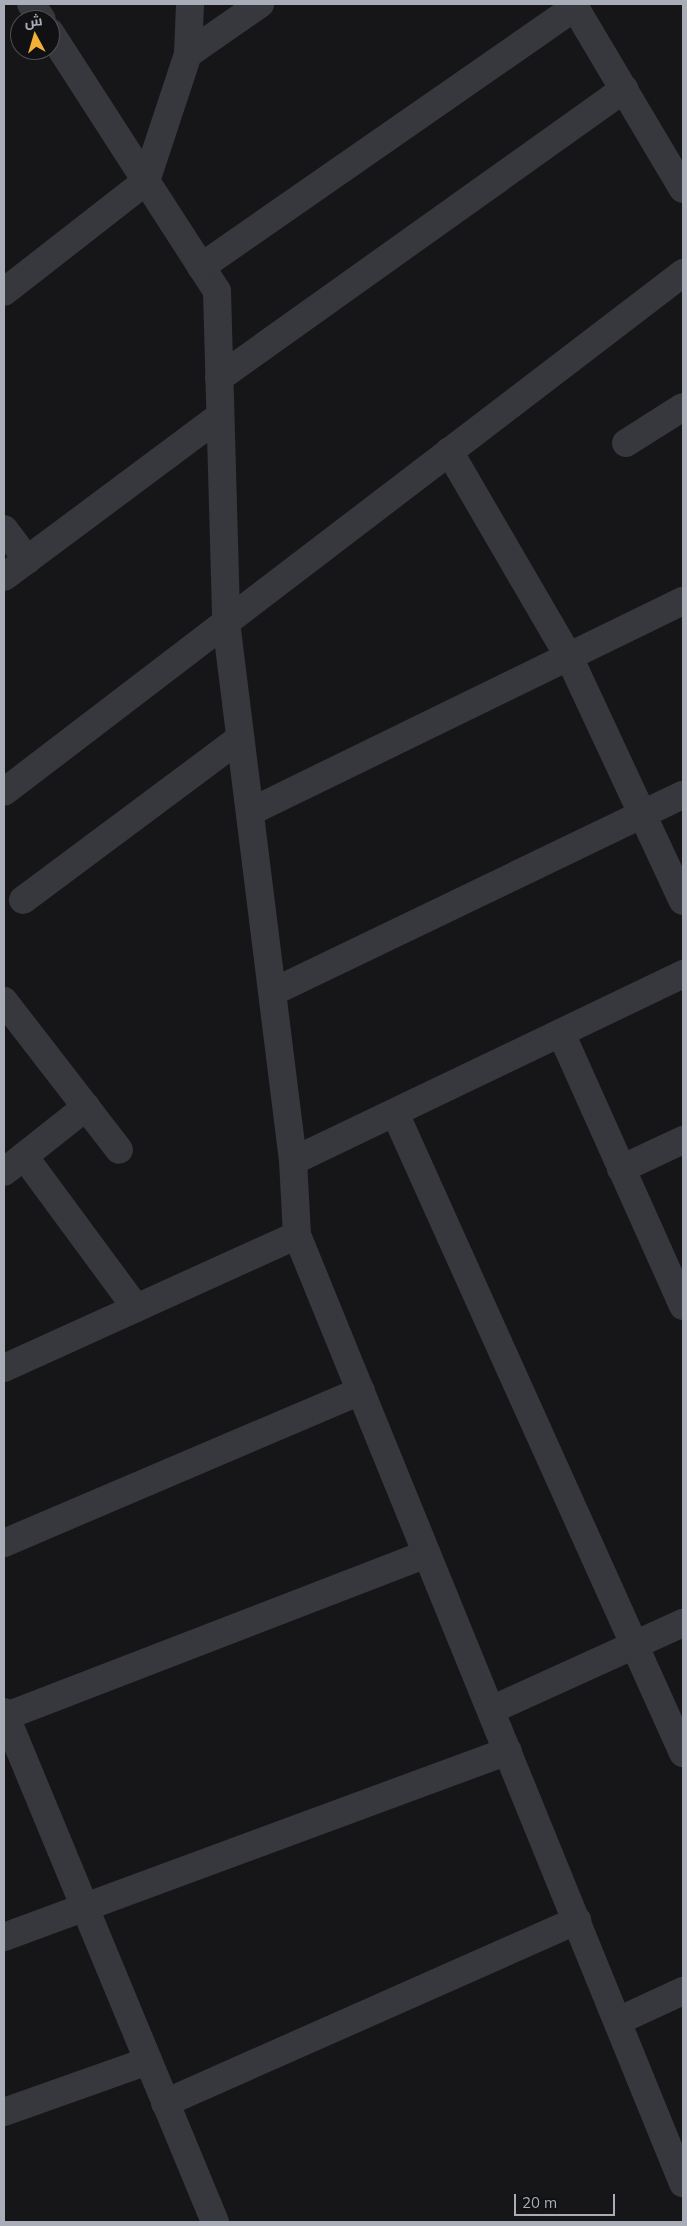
<!DOCTYPE html>
<meta charset="utf-8">
<style>
body{margin:0}
#map{position:relative;width:687px;height:2226px;overflow:hidden;background:#161618;font-family:Mulish,Cairo,sans-serif}
div>[style]{position:absolute}
[style*='--x']{left:calc(var(--x)*1px);top:calc(var(--y)*1px);width:calc(var(--w)*1px);rotate:calc(var(--a)*1deg)}
.minor>*{height:28px;margin:-14px;padding:0 14px;transform-origin:14px;border-radius:14px;background:#37383d}
span{translate:-50% -50%;white-space:nowrap;text-align:center;line-height:1.15;-webkit-text-stroke:4px #111113;paint-order:stroke}
.frame{position:absolute;inset:0;border:5px solid #a8adb8;pointer-events:none}
.north{position:absolute;left:10px;top:10px;width:50px;height:50px;box-sizing:border-box;background:#111113;border:1px solid #4d4f55;border-radius:50%;rotate:354deg;font-size:14px;font-weight:700;line-height:20px;text-align:center;color:#a8adb8}
.north::after{content:'';display:block;margin:auto;width:18px;height:22px;background:#f2b134;clip-path:polygon(50% 0,100% 100%,50% 72%,0 100%)}
.scale{position:absolute;left:514px;top:2194px;width:101px;height:22px;box-sizing:border-box;border:2px solid #a8adb8;border-top:0;padding-left:6px;font-size:15px;line-height:18px;white-space:nowrap;color:#a8adb8;-webkit-text-stroke:4px #111113;paint-order:stroke}
</style>
<div id="map">
<div class="minor">
<div style="--x:31;--y:4;--w:19;--a:55"></div>
<div style="--x:573;--y:4;--w:215;--a:59.3"></div>
<div style="--x:50;--y:32;--w:308;--a:57.2"></div>
<div style="--x:217;--y:291;--w:331;--a:88.4"></div>
<div style="--x:226;--y:622;--w:543;--a:82.91"></div>
<div style="--x:293;--y:1161;--w:74;--a:86.9"></div>
<div style="--x:297;--y:1235;--w:1024;--a:67.85"></div>
<div style="--x:188;--y:54;--w:88;--a:-34.8"></div>
<div style="--x:201;--y:267;--w:455;--a:-34.8"></div>
<div style="--x:4;--y:292;--w:180;--a:-38"></div>
<div style="--x:146;--y:181;--w:134;--a:-71.7"></div>
<div style="--x:188;--y:54;--w:50;--a:-87.7"></div>
<div style="--x:219;--y:378;--w:498;--a:-35.5"></div>
<div style="--x:626;--y:443;--w:67;--a:-32.3"></div>
<div style="--x:449;--y:451;--w:238;--a:59.8"></div>
<div style="--x:569;--y:657;--w:269;--a:65"></div>
<div style="--x:4;--y:529;--w:39;--a:53"></div>
<div style="--x:4;--y:577;--w:269;--a:-36.7"></div>
<div style="--x:4;--y:792;--w:855;--a:-37.39"></div>
<div style="--x:250;--y:812;--w:482;--a:-26"></div>
<div style="--x:23;--y:900;--w:271;--a:-36.7"></div>
<div style="--x:273;--y:992;--w:455;--a:-25.7"></div>
<div style="--x:4;--y:1001;--w:188;--a:52.3"></div>
<div style="--x:561;--y:1033;--w:299;--a:65.9"></div>
<div style="--x:395;--y:1113;--w:702;--a:65.77"></div>
<div style="--x:24;--y:1156;--w:189;--a:53.6"></div>
<div style="--x:293;--y:1161;--w:433;--a:-25.6"></div>
<div style="--x:621;--y:1169;--w:68;--a:-25.1"></div>
<div style="--x:4;--y:1172;--w:105;--a:-38.4"></div>
<div style="--x:4;--y:1368;--w:322;--a:-24.4"></div>
<div style="--x:4;--y:1543;--w:388;--a:-23.1"></div>
<div style="--x:491;--y:1710;--w:211;--a:-24.4"></div>
<div style="--x:4;--y:1712;--w:552;--a:67.52"></div>
<div style="--x:4;--y:1717;--w:453;--a:-21.1"></div>
<div style="--x:4;--y:1937;--w:537;--a:-20.26"></div>
<div style="--x:618;--y:2021;--w:72;--a:-24.8"></div>
<div style="--x:165;--y:2103;--w:451;--a:-23.9"></div>
<div style="--x:4;--y:2112;--w:153;--a:-19.5"></div>
</div>
<div class="frame"></div>
<div class="north">ش</div>
<div class="scale">20 m</div>
</div>
